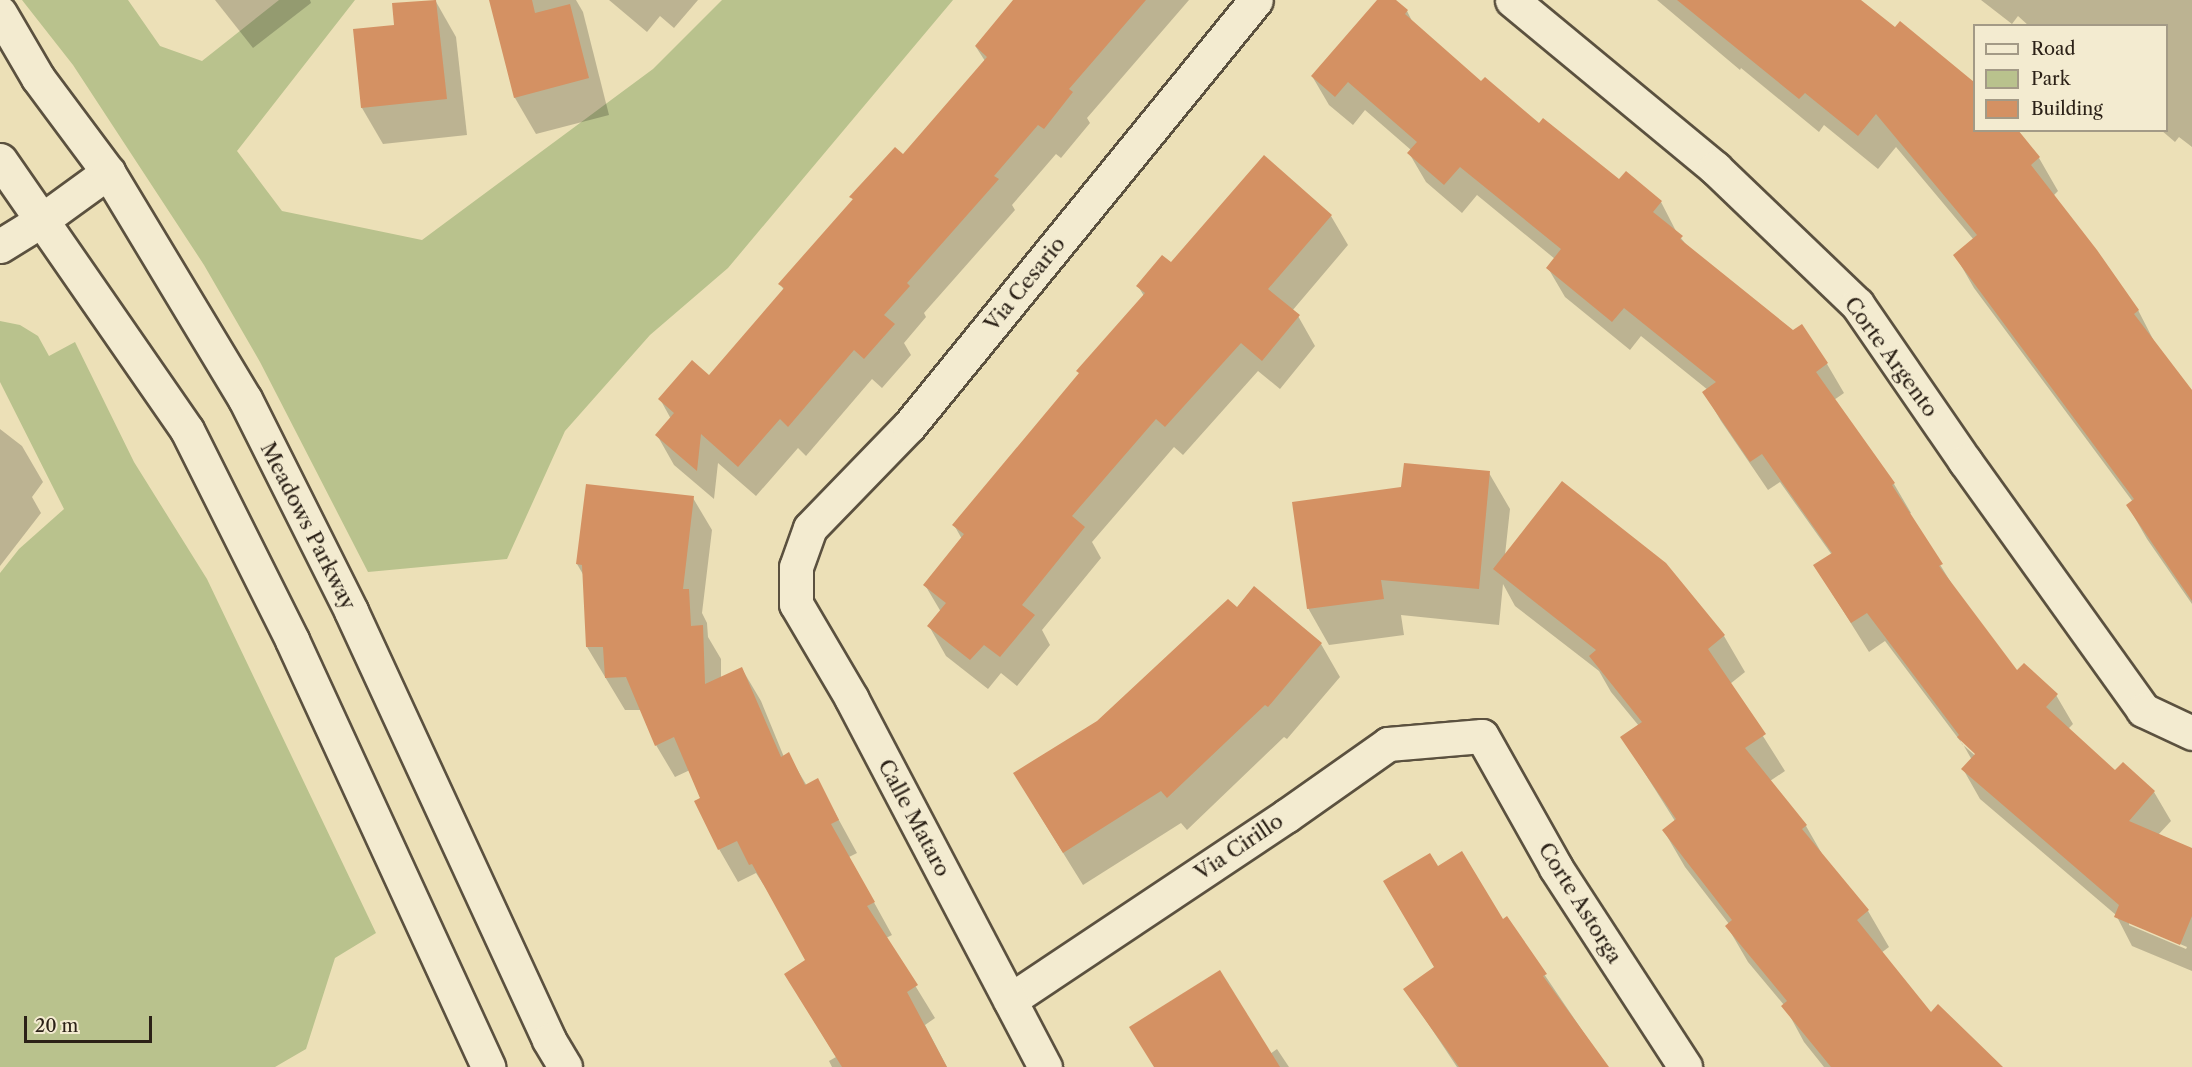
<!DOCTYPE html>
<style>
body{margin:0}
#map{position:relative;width:2192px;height:1067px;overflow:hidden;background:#ece0b7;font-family:"Libre Caslon Text",serif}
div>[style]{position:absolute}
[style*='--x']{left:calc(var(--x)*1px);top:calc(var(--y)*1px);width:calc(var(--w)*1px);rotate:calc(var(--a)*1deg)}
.green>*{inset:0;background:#b9c28d}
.shadow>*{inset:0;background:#0003}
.building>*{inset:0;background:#d49163}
.roads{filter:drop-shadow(2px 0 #5b513f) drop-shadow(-2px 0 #5b513f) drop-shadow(0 2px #5b513f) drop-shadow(0 -2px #5b513f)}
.minor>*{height:33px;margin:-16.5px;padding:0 16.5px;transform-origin:16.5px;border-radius:16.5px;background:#f3ebd0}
.secondary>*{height:33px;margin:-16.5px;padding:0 16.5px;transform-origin:16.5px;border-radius:16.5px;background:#f3ebd0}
span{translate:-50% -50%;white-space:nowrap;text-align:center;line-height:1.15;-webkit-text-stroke:4.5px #f3ebd0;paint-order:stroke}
.street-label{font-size:21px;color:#2b2117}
.legend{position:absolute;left:1973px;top:24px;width:195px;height:108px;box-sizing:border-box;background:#f3ebd0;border:2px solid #a39a86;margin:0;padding:8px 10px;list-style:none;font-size:18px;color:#2b2117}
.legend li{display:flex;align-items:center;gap:12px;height:30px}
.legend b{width:30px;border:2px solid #a39a86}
.scale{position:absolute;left:24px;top:1016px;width:128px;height:27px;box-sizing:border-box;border:3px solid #2b2117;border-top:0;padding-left:8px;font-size:18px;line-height:21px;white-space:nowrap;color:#2b2117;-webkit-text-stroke:4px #f3ebd0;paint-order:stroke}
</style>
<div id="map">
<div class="green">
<div style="clip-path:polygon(22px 0,128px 0,160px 46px,202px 61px,279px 0,355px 0,237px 151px,282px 211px,422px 240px,653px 69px,722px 0,953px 0,728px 268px,650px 335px,565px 431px,507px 559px,368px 572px,260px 362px,204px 265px,73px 65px)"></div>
<div style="clip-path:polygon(0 321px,20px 325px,38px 336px,49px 356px,75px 342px,134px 462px,207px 579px,376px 933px,335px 958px,306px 1049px,275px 1067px,0 1067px,0 573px,19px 549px,64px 509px,0 382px)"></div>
</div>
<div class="shadow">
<div style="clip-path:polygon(215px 0,310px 0,311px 3px,253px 48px)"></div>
<div style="clip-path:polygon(435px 0,456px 37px,467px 135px,383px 144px,362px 108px,396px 26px)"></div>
<div style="clip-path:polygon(490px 0,576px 0,583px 12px,609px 115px,536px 134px,515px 98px)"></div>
<div style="clip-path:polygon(609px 0,698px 0,674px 28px,660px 16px,647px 32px)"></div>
<div style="clip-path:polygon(1015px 0,1189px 0,1087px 118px,1090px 123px,1061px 158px,1056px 154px,1012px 205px,1015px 210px,924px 313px,926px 317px,904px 343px,911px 355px,882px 388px,872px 379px,806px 456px,798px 448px,756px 496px,718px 463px,714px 499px,674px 465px,657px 435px,671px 419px,660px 399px,709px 377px,784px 290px,780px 284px,854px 201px,851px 197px,903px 156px,985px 61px,976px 47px)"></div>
<div style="clip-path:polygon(evenodd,1379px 0,1393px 0,1407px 11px,1414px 25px,1481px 83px,1619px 181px,1661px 202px,1677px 233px,1688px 247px,1827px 364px,1844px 393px,1834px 400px,1894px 484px,1911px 513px,1909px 514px,1958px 594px,2017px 672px,2056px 695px,2073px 724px,2068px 729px,2115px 772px,2154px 792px,2171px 821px,2158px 835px,2192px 850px,2192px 971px,2132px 946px,2116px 915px,1980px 799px,1963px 769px,1972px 760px,1964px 746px,1885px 641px,1869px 652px,1815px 566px,1832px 555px,1780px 482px,1768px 490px,1721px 421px,1704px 392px,1708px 390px,1641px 336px,1630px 350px,1565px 297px,1548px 268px,1555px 259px,1477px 195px,1462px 213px,1426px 182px,1409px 153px,1411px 150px,1365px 110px,1353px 125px,1329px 105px,1312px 76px,1379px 0,1959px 737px,1982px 758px,1980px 760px,1962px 744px,1959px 737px,1379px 0,2129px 922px,2187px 947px,2186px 949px,2129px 925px,2129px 922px)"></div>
<div style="clip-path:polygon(1657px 0,1859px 0,1895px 29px,1900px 23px,1974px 84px,1974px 130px,2016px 130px,2039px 158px,2058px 191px,2053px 196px,2138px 310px,2156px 345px,2192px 393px,2192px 604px,2147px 539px,2128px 506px,2133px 502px,1974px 288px,1955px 255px,1974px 240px,1896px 147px,1878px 169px,1824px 125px,1819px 132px,1741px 68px,1740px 70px)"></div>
<div style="clip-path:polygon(1981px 0,2192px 0,2192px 147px,2179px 137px,2175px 142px,2161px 130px,2166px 130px,2166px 26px,2029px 26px,2018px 16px,2012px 24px)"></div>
<div style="clip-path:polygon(1331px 216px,1348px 245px,1292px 311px,1298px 316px,1315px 346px,1280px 389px,1258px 371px,1183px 455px,1174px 447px,1092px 542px,1101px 558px,1042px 630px,1050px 645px,1017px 686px,1001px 673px,988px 689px,946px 656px,929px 626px,941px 612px,925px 585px,962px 539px,954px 525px,1080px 375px,1078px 371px,1144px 296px,1138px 286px,1171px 264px)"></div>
<div style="clip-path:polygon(0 429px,22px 446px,43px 482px,32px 497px,41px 513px,0 566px)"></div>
<div style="clip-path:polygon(1489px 473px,1510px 509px,1505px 555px,1724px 636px,1745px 672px,1730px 684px,1785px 771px,1770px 781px,1806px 826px,1825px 859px,1868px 911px,1889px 947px,1881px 953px,1931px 1014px,2000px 1067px,1824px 1067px,1804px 1042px,1784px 1005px,1748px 962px,1727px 926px,1729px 924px,1685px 867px,1664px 831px,1675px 821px,1622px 737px,1639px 726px,1611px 692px,1599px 671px,1515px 606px,1503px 584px,1499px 625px,1401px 615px,1404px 635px,1329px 645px,1308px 608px,1403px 488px)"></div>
<div style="clip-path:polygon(693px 498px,712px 530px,702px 613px,707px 623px,708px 637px,721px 659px,721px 678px,742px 669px,761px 701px,784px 757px,788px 754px,807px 786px,817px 780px,857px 853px,849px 857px,892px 935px,886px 938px,935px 1018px,925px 1025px,947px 1067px,832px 1067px,829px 1061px,836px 1057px,786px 975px,807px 961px,771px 896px,756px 873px,738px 882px,719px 849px,690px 770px,675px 777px,656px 745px,641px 710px,625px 710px,587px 647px,584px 576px,577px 564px)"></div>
<div style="clip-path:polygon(1321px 644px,1340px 677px,1287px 739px,1284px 737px,1187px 830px,1181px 823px,1083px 885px,1034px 806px,1098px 722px)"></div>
<div style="clip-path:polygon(1438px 868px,1502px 921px,1506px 918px,1607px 1067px,1457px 1067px,1405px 989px,1436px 968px)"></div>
<div style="clip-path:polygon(1277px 1049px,1289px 1067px,1154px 1067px,1270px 1054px)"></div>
</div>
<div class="building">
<div style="clip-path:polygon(436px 0,447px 99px,361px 108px,353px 29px,394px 25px,392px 3px)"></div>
<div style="clip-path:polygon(489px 0,532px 0,535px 13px,570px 4px,589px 78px,514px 98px)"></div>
<div style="clip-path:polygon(1013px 0,1146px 0,1069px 89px,1073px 92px,1044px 129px,1038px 125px,994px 176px,999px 179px,907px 283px,910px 286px,884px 315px,895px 324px,864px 359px,854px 350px,788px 427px,780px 419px,738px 467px,701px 434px,697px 471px,655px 435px,674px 413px,658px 399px,692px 360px,709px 375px,784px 288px,778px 284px,853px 199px,849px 197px,895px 147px,903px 154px,987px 57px,975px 46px)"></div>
<div style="clip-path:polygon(1377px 0,1396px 0,1408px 10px,1405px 14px,1481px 81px,1485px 77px,1539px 123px,1543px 118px,1619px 179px,1626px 171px,1662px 201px,1653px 212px,1683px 236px,1680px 239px,1793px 330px,1802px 324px,1828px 363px,1816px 372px,1895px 483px,1892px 485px,1943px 564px,1939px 566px,2017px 670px,2024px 663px,2058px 694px,2046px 707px,2115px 770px,2123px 762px,2155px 791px,2129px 821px,2192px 848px,2192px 916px,2180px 945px,2114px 917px,2119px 905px,1961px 769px,1975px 754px,1957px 737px,1959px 735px,1867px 613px,1851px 623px,1813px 565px,1832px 553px,1762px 454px,1750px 462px,1702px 392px,1716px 382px,1624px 308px,1612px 322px,1546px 268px,1561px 249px,1460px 167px,1444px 185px,1407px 153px,1417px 142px,1348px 82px,1335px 97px,1311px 76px)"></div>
<div style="clip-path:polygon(1677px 0,1861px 0,1895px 27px,1900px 21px,1974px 82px,1974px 130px,2018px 130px,2040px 157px,2031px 165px,2097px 250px,2139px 310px,2134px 314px,2192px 390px,2192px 601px,2126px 505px,2134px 499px,1953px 255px,1977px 235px,1876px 114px,1858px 136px,1805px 93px,1799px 99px)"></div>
<div style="clip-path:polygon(1264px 155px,1332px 215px,1268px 289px,1300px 315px,1262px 361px,1241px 343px,1165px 427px,1156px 419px,1072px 516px,1085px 527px,1022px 605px,1035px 615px,1000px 657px,984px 645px,970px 660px,927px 626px,946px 603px,923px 585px,964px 534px,952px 525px,1079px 373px,1076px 371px,1145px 293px,1136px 286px,1162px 255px,1171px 262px)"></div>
<div style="clip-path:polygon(1404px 463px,1490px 471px,1479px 589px,1381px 580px,1384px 599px,1307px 609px,1292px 502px,1401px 487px)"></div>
<div style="clip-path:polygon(1562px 481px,1666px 563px,1725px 635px,1708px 649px,1766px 734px,1745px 748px,1807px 825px,1802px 829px,1869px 910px,1857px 920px,1931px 1012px,1938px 1004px,2003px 1067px,1831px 1067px,1781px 1006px,1787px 1001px,1725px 926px,1732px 920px,1662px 830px,1676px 819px,1620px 737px,1642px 722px,1589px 656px,1596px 650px,1493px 569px)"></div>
<div style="clip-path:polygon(586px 484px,694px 496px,683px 589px,689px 589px,691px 626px,703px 625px,705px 684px,742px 667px,781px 757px,789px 752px,805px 785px,818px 778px,839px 820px,831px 824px,875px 902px,867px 906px,918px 985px,907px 992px,947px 1067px,842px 1067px,784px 974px,805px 960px,752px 864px,749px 865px,737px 841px,718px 850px,694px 801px,700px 798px,674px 737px,655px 746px,626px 677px,605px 678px,603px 647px,586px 647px,582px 565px,576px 564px)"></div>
<div style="clip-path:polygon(1254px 586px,1322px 643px,1268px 707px,1265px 705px,1167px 798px,1161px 791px,1063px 853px,1013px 773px,1097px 721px,1228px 599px,1237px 607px)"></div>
<div style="clip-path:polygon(1462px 851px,1503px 919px,1507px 916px,1547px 974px,1543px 976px,1609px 1067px,1459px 1067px,1403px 989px,1434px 967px,1383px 881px,1430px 853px,1438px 866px)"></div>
<div style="clip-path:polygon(1220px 970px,1280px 1067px,1154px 1067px,1129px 1027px)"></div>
</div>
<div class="roads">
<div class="minor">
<div style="--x:1512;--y:0;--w:264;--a:39.6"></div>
<div style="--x:1715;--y:168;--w:197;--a:43.8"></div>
<div style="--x:1857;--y:304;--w:191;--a:55.5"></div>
<div style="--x:1965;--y:461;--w:306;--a:54.4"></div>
<div style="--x:2143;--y:710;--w:54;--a:25.1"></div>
<div style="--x:0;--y:246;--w:49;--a:-31.8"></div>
<div style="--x:42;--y:220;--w:82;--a:-36"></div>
<div style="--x:1010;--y:1000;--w:332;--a:-33.7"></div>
<div style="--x:1286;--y:816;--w:125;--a:-35.2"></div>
<div style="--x:1388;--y:744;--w:94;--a:-4.9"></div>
<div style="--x:1482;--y:736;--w:151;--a:60.7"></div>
<div style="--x:1556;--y:868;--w:237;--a:57"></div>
<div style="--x:1045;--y:1067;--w:416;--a:-117.7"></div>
<div style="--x:852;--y:699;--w:110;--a:-120.5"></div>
<div style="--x:796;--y:604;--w:37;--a:-90"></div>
<div style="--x:796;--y:567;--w:41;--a:-70.3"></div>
<div style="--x:810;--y:528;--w:142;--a:-45.9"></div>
<div style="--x:909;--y:426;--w:549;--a:-50.84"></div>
</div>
<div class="secondary">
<div style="--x:0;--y:13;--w:75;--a:59.7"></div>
<div style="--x:38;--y:78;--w:117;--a:53.3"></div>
<div style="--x:108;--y:172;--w:265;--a:58.9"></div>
<div style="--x:245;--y:399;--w:237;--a:63.4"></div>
<div style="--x:351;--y:611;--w:472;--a:65.2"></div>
<div style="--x:549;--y:1040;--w:31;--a:59"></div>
<div style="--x:0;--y:160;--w:328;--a:55.3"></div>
<div style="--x:187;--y:430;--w:235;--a:63.4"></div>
<div style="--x:292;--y:640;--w:470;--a:65.3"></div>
</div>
</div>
<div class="street-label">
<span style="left:1025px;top:284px;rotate:-51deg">Via Cesario</span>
<span style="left:1891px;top:357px;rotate:54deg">Corte Argento</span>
<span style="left:308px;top:526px;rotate:63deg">Meadows Parkway</span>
<span style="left:914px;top:818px;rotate:62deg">Calle Mataro</span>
<span style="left:1239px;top:847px;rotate:-34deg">Via Cirillo</span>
<span style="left:1580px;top:903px;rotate:58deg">Corte Astorga</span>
</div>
<ul class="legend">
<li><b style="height:8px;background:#f3ebd0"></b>Road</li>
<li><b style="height:16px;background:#b9c28d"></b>Park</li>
<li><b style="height:16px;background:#d49163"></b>Building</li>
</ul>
<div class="scale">20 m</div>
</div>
